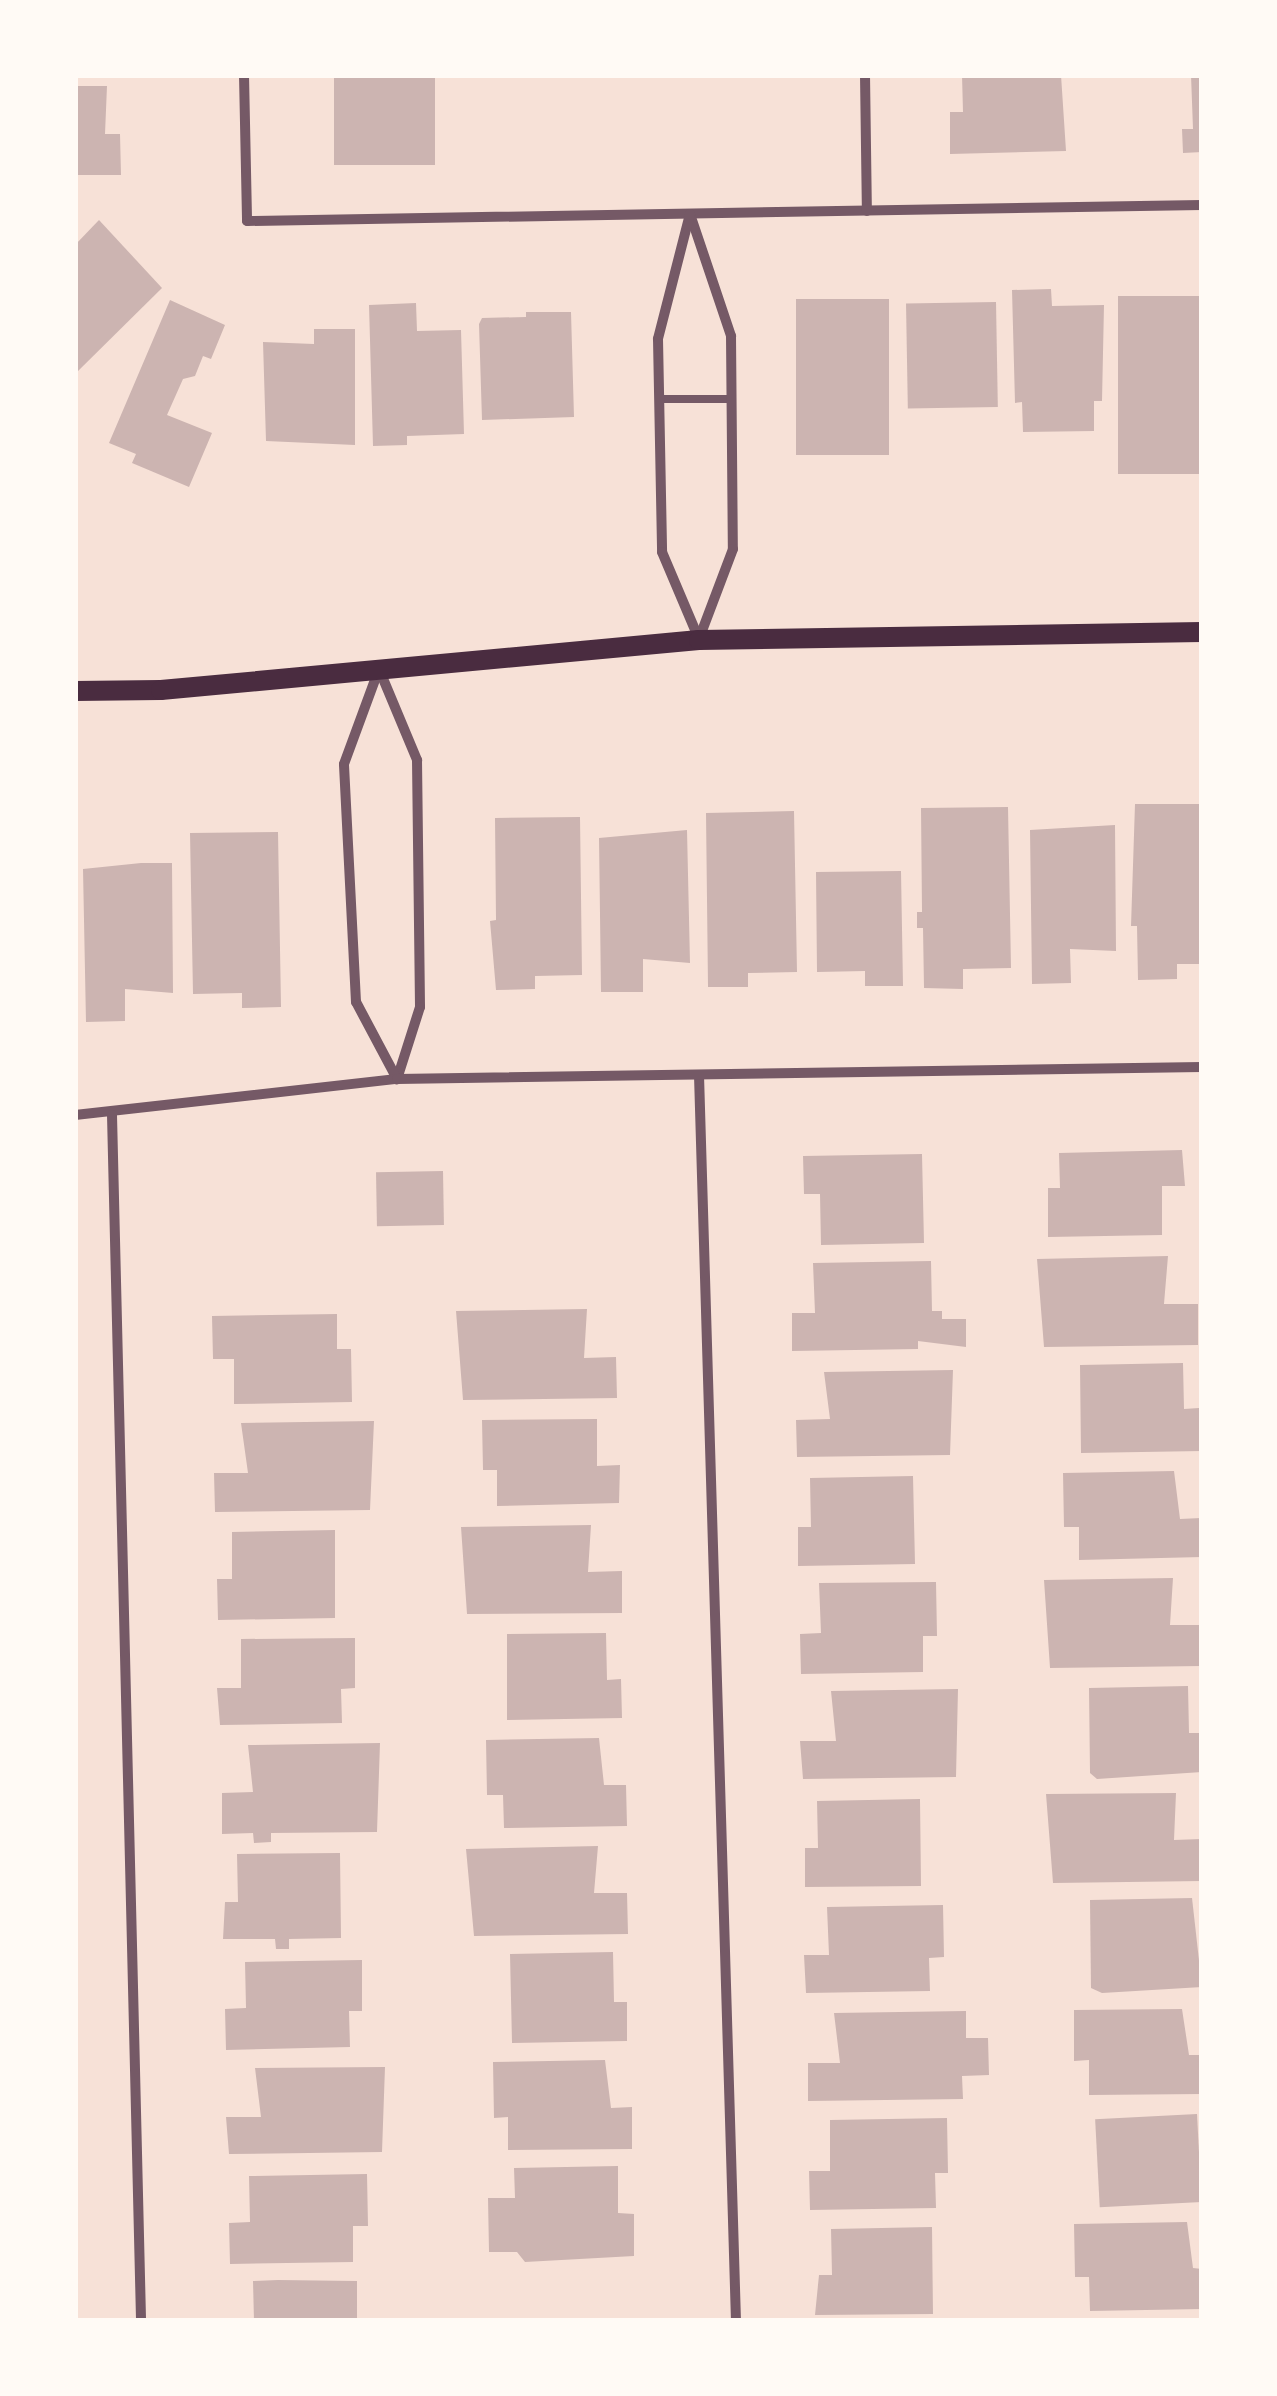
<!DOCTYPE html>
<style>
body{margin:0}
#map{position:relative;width:1277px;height:2396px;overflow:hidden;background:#f7e1d7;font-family:"Fira Sans Condensed",sans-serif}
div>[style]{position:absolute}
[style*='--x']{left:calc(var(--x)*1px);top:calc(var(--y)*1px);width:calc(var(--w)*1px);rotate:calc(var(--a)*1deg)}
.building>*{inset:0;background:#ccb4b1;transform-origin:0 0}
.service>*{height:8px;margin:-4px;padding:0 4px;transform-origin:4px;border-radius:4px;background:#755966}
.minor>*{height:10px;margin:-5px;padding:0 5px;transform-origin:5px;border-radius:5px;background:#755966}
.secondary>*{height:20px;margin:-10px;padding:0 10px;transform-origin:10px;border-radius:10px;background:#4a2c40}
span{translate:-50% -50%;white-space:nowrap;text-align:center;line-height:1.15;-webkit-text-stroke:9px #fffaf5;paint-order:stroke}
.frame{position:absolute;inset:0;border:78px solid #fffaf5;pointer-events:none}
</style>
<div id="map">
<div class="building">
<div style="left:334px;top:75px;width:101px;height:90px"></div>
<div style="clip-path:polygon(962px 75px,1061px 75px,1066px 151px,950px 154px,950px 112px,963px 112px)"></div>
<div style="clip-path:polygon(1191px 75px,1202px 75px,1202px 152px,1183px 153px,1182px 129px,1193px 129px)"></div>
<div style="clip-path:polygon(75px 86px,107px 86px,105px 134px,120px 134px,121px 175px,75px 175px)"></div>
<div style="clip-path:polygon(99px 220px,162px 288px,75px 374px,75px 245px)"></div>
<div style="clip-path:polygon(1051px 289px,1052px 306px,1104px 305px,1102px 401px,1094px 401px,1094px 431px,1023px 432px,1022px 402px,1015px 403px,1012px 290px)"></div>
<div style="left:1118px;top:296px;width:84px;height:178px"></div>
<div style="left:889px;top:299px;width:156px;height:93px;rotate:90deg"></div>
<div style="clip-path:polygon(170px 300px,225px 325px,211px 359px,203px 356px,195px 376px,183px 379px,167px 415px,212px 433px,189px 487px,132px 463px,136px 454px,109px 443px)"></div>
<div style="left:996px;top:302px;width:105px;height:90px;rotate:89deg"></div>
<div style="clip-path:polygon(416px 303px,417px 331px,461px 330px,464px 434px,407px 436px,407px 445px,373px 446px,369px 305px)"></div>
<div style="clip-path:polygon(526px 312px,571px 312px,574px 417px,482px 420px,479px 324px,482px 318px,526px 317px)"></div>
<div style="clip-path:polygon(314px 329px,355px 329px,355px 445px,266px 441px,263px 342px,314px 344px)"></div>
<div style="clip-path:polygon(1135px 804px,1202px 804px,1202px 964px,1177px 964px,1177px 979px,1138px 980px,1137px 926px,1131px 926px)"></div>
<div style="clip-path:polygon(1008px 807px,1011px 968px,963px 969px,963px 989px,924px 988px,923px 928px,917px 928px,917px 912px,922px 912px,921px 808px)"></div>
<div style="clip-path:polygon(794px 811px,797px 972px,748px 973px,748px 987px,708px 987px,706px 813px)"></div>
<div style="clip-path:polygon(580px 817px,582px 975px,535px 976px,535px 989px,496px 990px,490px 921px,496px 920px,495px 818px)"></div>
<div style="clip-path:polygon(1115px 825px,1116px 951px,1070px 949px,1071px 983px,1032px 984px,1030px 830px)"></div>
<div style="clip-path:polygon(687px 830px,690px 963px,643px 959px,643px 992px,601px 992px,599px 838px)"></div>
<div style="clip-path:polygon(278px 832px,281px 1007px,242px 1008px,242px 993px,193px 994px,190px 833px)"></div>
<div style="clip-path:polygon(141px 863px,172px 863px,173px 993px,125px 989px,125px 1021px,86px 1022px,83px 869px)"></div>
<div style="clip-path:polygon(901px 871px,903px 986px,865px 986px,865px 971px,817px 972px,816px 872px)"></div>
<div style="clip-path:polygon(1182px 1150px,1185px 1186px,1162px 1186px,1162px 1235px,1048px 1237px,1048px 1188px,1060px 1188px,1059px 1153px)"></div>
<div style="clip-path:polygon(922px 1154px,924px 1243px,821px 1245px,820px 1194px,804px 1194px,803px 1156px)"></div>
<div style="left:443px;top:1171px;width:54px;height:67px;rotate:89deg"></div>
<div style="clip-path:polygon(1168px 1256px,1164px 1304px,1198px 1304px,1198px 1345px,1044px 1347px,1037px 1259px)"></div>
<div style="clip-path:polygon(931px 1261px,932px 1311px,942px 1311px,942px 1319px,966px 1319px,966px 1347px,918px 1341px,918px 1349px,792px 1351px,792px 1313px,815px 1313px,813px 1263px)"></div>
<div style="clip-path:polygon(587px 1309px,584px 1358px,616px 1357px,617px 1398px,463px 1400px,456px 1311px)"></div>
<div style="clip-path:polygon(337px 1314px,337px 1349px,351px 1349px,352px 1402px,234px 1404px,234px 1359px,213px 1359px,212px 1316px)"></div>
<div style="clip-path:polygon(1183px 1363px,1184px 1409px,1199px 1408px,1202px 1451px,1081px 1453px,1080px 1365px)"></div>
<div style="clip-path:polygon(953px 1370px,950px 1455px,797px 1457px,796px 1420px,830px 1419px,824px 1372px)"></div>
<div style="clip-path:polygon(597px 1419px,597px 1466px,620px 1465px,619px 1503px,497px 1506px,497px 1470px,483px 1470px,482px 1420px)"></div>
<div style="clip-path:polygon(374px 1421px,370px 1510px,215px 1512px,214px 1473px,248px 1473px,241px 1423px)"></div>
<div style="clip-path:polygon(1174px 1471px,1180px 1519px,1201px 1518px,1202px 1557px,1079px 1560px,1079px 1527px,1064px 1527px,1063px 1473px)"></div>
<div style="clip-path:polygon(913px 1476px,915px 1564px,798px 1566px,798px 1527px,811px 1527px,810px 1478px)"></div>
<div style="clip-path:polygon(591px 1525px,588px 1572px,622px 1571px,622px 1613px,467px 1614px,461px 1527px)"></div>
<div style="clip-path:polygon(335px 1530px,335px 1618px,218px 1620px,217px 1579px,232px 1579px,232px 1532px)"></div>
<div style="clip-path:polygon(1173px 1578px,1170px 1625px,1202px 1625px,1202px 1666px,1050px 1668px,1044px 1580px)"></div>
<div style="clip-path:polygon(936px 1582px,937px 1636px,923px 1636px,923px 1672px,801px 1674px,800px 1634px,821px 1633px,819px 1583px)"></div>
<div style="clip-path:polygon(606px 1633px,607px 1680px,621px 1679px,622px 1718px,507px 1720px,507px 1634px)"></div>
<div style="clip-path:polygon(355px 1638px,355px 1688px,341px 1689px,342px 1723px,220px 1725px,217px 1688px,241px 1688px,241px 1639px)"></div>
<div style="clip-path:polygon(1188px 1686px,1189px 1733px,1202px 1733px,1202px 1772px,1097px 1779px,1090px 1773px,1089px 1688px)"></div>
<div style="clip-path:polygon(958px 1689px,956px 1777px,803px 1779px,800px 1741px,836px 1741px,831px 1691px)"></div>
<div style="clip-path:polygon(599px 1738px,604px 1785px,626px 1785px,627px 1826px,504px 1828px,503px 1795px,487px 1795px,486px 1740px)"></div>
<div style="clip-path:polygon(380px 1743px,377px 1832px,271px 1833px,271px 1842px,254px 1843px,253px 1833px,222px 1834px,222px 1793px,253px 1792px,248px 1745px)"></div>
<div style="clip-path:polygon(1176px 1793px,1174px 1840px,1202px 1839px,1202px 1881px,1053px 1883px,1046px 1794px)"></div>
<div style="clip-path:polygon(920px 1799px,921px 1886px,805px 1887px,805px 1848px,818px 1848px,817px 1801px)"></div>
<div style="clip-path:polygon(598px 1846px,594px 1893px,627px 1893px,628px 1934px,474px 1936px,466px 1849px)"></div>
<div style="clip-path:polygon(340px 1853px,341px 1938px,289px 1939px,289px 1949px,276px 1949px,275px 1939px,223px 1939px,225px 1902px,238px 1902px,237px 1854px)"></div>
<div style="clip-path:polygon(1192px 1898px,1202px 1987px,1102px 1993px,1091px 1988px,1090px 1900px)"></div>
<div style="clip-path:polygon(943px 1905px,944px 1957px,929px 1958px,930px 1991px,806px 1993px,804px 1955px,829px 1955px,827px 1907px)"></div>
<div style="clip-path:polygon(613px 1952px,614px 2002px,627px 2002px,627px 2041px,512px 2043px,510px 1954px)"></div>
<div style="clip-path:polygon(362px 1960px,362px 2011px,349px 2011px,350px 2047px,226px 2050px,225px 2009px,246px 2008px,245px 1962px)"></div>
<div style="clip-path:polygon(1182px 2009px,1189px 2055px,1202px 2055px,1202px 2094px,1089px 2095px,1089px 2060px,1074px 2061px,1074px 2010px)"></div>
<div style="clip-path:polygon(966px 2011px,966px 2038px,988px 2038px,989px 2075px,962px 2076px,963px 2099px,808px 2101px,808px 2063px,840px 2063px,834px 2013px)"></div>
<div style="clip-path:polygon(605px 2060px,611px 2108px,632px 2107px,632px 2149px,508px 2150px,508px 2117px,494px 2118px,493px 2062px)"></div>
<div style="clip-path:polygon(385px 2067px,382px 2152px,229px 2154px,226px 2117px,261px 2117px,255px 2068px)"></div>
<div style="left:1197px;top:2114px;width:88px;height:102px;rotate:87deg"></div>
<div style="clip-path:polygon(947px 2118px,948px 2173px,935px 2173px,936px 2208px,810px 2210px,809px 2171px,830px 2171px,830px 2120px)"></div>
<div style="clip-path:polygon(618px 2166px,618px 2213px,634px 2214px,634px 2256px,525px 2262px,517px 2252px,489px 2252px,488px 2198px,515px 2198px,514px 2168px)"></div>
<div style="clip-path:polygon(367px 2174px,368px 2226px,353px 2226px,353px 2262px,230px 2264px,229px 2223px,250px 2222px,249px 2176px)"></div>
<div style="clip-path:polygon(1187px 2222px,1193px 2268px,1202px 2269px,1202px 2309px,1090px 2311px,1089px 2277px,1075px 2277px,1074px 2224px)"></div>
<div style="clip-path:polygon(932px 2227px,933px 2314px,815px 2315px,819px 2275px,832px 2275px,831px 2229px)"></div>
<div style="clip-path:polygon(278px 2280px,357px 2281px,357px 2321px,254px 2321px,253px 2281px)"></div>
</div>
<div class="service">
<div style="--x:660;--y:399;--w:71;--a:0"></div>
</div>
<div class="minor">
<div style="--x:244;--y:75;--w:146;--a:88.8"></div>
<div style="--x:247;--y:221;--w:955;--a:-0.96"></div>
<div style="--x:865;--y:75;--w:136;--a:89.2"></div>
<div style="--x:690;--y:214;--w:129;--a:71.4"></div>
<div style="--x:731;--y:336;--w:213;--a:89.5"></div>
<div style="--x:733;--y:549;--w:96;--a:110.7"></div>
<div style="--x:690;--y:214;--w:129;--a:104.4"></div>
<div style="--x:658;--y:339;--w:213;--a:88.9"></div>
<div style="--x:662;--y:552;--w:95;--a:67"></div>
<div style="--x:379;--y:669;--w:99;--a:67.3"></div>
<div style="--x:417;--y:760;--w:247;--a:89.3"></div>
<div style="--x:420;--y:1007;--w:76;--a:107.7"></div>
<div style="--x:397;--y:1079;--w:87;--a:-118"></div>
<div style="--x:356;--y:1002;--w:238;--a:-92.9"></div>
<div style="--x:344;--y:764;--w:101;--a:-69.8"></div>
<div style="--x:699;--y:1075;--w:1247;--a:88.3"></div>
<div style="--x:75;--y:1115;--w:324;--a:-6.4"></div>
<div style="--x:397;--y:1079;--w:805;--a:-0.85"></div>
<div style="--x:112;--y:1115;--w:1206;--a:88.62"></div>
</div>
<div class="secondary">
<div style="--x:75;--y:691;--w:86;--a:-0.7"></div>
<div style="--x:161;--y:690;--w:540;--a:-5.31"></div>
<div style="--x:699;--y:640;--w:503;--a:-0.91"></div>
</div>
<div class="frame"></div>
</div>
